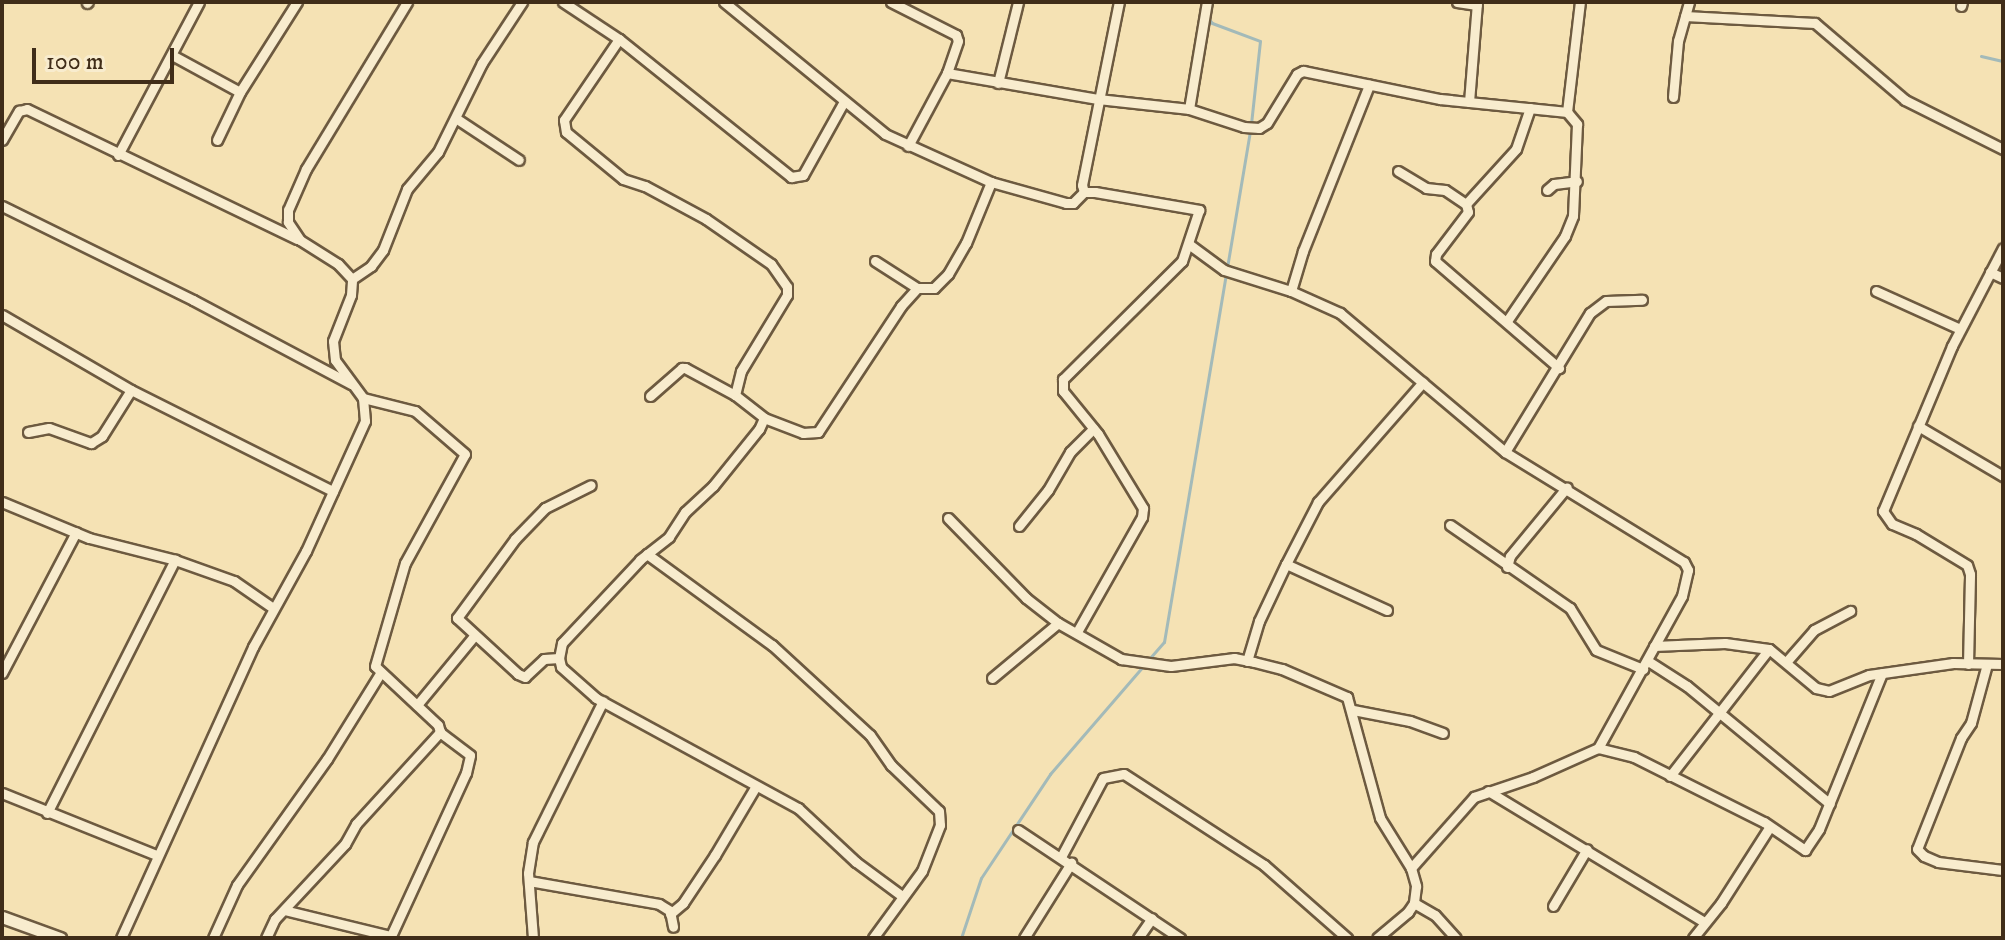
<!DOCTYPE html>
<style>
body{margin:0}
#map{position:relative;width:2005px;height:940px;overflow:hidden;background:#f5e2b4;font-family:"IM FELL DW Pica",serif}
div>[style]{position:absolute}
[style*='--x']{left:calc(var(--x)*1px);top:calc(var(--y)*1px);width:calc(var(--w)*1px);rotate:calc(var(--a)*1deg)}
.stream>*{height:3px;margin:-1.5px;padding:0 1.5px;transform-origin:1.5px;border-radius:1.5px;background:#a3bab9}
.roads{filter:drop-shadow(2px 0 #6d5a40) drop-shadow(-2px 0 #6d5a40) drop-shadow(0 2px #6d5a40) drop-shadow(0 -2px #6d5a40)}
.minor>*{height:9px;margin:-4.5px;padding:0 4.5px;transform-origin:4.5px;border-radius:4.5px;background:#f8ecce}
.tertiary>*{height:11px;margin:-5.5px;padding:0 5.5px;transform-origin:5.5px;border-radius:5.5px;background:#f8ecce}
span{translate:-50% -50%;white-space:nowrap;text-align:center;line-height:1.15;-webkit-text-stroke:7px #f8ecce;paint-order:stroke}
.frame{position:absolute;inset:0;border:4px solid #402d19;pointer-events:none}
.scale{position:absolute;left:32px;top:48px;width:142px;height:36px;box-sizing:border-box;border:4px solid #402d19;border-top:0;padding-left:10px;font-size:24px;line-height:28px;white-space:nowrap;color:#402d19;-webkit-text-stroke:6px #f8ecce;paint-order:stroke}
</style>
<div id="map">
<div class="stream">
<div style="--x:1206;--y:16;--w:9;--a:49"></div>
<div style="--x:1212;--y:23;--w:51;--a:20.6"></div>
<div style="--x:1260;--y:41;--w:83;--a:96.2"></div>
<div style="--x:1981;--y:56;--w:23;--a:13"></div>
<div style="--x:1149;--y:659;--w:23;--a:-49"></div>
<div style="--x:1164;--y:642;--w:518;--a:-80.45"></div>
<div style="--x:961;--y:938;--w:63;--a:-71.6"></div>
<div style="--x:981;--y:878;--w:125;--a:-56.4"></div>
<div style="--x:1050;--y:774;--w:144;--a:-49.2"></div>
</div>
<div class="roads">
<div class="minor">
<div style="--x:563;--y:2;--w:67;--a:33.5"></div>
<div style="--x:619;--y:39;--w:221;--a:38.7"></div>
<div style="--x:791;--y:177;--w:12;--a:-9"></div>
<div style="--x:803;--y:175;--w:82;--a:-60.9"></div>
<div style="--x:724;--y:2;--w:208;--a:39.3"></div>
<div style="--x:885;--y:134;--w:116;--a:24.4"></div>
<div style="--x:891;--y:2;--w:73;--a:26.9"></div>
<div style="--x:956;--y:35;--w:6;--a:72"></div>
<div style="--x:958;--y:41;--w:34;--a:109"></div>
<div style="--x:947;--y:73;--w:153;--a:9.8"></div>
<div style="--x:1098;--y:99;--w:92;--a:6.3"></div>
<div style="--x:1189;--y:109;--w:58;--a:18.1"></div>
<div style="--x:1244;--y:127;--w:15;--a:4"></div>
<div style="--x:1259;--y:128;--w:9;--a:-32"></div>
<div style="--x:1267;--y:123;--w:57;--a:-58.5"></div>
<div style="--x:1297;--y:74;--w:7;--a:-27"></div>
<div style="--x:1303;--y:71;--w:140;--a:11.6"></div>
<div style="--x:1440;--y:99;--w:128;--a:5.8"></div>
<div style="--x:1567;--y:112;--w:16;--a:50"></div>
<div style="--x:1577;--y:124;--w:92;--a:92.5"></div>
<div style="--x:1573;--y:216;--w:22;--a:112"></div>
<div style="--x:1565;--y:236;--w:103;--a:124.3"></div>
<div style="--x:1457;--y:2;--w:20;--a:9"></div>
<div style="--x:87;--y:3;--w:1;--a:-45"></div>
<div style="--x:1961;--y:6;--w:4;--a:-76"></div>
<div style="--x:1685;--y:16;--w:130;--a:3.1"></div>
<div style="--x:1815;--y:23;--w:118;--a:40.5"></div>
<div style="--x:1905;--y:100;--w:110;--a:26.6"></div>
<div style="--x:619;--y:39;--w:98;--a:124.2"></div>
<div style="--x:564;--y:120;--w:12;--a:81"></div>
<div style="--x:566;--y:132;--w:74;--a:39.5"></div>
<div style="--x:623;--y:179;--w:23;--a:18"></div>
<div style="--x:645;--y:186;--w:69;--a:28.4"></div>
<div style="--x:706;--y:219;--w:79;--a:34.7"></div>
<div style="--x:771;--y:264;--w:28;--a:55"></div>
<div style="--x:787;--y:287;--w:8;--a:90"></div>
<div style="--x:787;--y:295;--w:89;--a:121.2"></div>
<div style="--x:741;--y:371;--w:25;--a:104"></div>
<div style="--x:172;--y:55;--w:77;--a:28.6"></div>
<div style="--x:998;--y:83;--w:83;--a:-76.1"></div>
<div style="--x:1673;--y:97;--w:56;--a:-84.9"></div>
<div style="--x:1678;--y:41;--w:41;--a:-74.2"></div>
<div style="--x:1469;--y:102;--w:100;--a:-85.4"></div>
<div style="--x:1530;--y:108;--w:43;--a:108.9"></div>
<div style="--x:1516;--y:149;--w:74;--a:132.3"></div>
<div style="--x:1466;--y:204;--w:8;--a:76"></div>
<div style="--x:1468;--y:212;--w:53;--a:127.3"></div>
<div style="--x:1436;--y:254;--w:7;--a:98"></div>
<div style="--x:1435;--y:261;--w:164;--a:40.8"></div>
<div style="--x:1189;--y:109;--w:109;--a:-80.5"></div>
<div style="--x:1567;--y:112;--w:111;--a:-83.3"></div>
<div style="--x:457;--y:119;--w:74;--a:33.5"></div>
<div style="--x:2;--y:140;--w:34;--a:-60"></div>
<div style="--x:19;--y:111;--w:8;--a:-14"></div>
<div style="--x:27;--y:109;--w:300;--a:25.7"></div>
<div style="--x:217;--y:140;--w:53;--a:-64.4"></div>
<div style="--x:240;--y:92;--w:107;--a:-57.7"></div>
<div style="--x:908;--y:146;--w:83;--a:-61.9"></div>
<div style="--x:118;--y:155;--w:173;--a:-62.1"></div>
<div style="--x:1398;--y:171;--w:33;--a:31"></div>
<div style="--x:1426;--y:188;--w:19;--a:6"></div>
<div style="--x:1445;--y:190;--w:25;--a:34"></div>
<div style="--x:1547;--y:190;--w:9;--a:-41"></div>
<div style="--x:1554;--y:184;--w:23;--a:-7"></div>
<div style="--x:1084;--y:192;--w:7;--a:-106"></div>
<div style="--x:1082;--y:185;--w:187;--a:-78.6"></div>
<div style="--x:2;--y:206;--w:213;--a:26.2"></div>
<div style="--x:193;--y:300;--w:179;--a:28"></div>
<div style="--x:1190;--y:245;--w:42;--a:36.3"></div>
<div style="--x:1224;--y:270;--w:70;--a:17.4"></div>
<div style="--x:1291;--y:291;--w:54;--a:24.2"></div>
<div style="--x:1340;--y:313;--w:216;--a:40.1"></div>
<div style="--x:1505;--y:452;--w:210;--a:31.6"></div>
<div style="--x:1684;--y:562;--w:9;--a:63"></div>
<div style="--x:1688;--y:570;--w:27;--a:103"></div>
<div style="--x:1682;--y:596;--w:174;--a:118.9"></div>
<div style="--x:1598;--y:748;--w:71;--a:156"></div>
<div style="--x:1533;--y:777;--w:62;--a:161.3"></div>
<div style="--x:1474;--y:797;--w:95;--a:131.6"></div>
<div style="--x:875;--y:261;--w:50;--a:32.7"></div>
<div style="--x:1990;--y:272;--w:14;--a:25"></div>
<div style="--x:352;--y:279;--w:23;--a:-34"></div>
<div style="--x:371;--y:266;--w:20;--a:-53"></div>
<div style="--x:383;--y:250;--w:66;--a:-68.5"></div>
<div style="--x:407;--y:189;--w:48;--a:-50"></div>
<div style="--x:438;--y:152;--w:99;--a:-63.7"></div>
<div style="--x:482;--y:63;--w:73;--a:-56.7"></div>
<div style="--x:1291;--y:291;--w:42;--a:-73.3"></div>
<div style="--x:1303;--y:251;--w:179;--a:-68.3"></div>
<div style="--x:1876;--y:291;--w:92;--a:24.3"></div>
<div style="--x:2;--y:315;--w:149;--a:30.2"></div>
<div style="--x:131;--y:390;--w:226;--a:26.6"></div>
<div style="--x:650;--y:396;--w:43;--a:-41.2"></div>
<div style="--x:682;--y:368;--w:3;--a:0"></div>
<div style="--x:685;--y:368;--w:57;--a:28.4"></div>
<div style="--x:735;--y:395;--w:37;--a:38"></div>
<div style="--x:764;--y:418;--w:42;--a:21"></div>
<div style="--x:803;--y:433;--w:15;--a:-4"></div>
<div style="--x:818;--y:432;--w:151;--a:-56.6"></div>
<div style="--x:901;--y:306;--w:24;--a:-48"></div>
<div style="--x:917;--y:288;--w:17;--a:0"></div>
<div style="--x:934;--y:288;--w:20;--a:-45"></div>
<div style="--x:948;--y:274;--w:36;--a:-60"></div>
<div style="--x:966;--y:243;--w:66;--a:-67.7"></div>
<div style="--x:991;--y:182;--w:78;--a:15.6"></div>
<div style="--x:1066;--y:203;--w:7;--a:0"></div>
<div style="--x:1073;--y:203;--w:16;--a:-45"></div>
<div style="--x:1084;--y:192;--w:11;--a:0"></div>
<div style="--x:1095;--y:192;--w:106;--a:9.8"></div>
<div style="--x:1199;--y:210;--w:54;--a:108.4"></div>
<div style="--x:1182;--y:261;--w:168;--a:135.2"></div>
<div style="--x:1063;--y:379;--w:12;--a:90"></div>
<div style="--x:1063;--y:391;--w:55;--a:50.9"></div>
<div style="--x:1098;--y:434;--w:87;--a:58.7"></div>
<div style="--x:1143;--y:508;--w:9;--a:96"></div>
<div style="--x:1142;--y:517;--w:132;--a:119.5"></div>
<div style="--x:764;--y:418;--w:12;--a:114"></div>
<div style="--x:759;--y:429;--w:73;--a:128.9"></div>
<div style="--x:713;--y:486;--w:38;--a:137"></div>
<div style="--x:685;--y:512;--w:30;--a:123"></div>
<div style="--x:669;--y:537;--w:37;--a:142"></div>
<div style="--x:640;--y:560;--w:114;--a:133.2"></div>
<div style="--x:562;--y:643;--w:15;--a:101"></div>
<div style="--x:559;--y:658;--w:9;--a:77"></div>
<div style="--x:561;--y:667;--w:47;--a:41.5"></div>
<div style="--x:596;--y:698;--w:230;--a:28.6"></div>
<div style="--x:798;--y:808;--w:79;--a:43"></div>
<div style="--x:856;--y:862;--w:57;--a:36.5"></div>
<div style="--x:1918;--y:426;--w:99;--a:30.5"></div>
<div style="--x:28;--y:432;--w:21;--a:-11"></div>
<div style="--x:49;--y:428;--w:45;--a:19.7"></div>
<div style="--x:91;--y:443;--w:13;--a:-32"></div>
<div style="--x:102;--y:436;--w:54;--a:-57.8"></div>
<div style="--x:1505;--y:452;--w:163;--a:-58.6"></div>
<div style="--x:1590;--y:313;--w:20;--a:-37"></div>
<div style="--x:1606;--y:301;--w:36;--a:-2"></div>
<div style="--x:2;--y:502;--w:94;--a:22.5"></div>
<div style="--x:89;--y:538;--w:89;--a:14.3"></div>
<div style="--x:175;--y:560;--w:63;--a:19.6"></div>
<div style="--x:234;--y:581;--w:47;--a:34.7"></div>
<div style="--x:948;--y:518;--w:112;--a:45.7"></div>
<div style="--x:1026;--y:598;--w:41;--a:38"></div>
<div style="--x:1058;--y:623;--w:73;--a:29.7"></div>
<div style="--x:1121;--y:659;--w:50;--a:8"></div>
<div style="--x:1171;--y:666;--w:64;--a:-7.2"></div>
<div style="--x:1234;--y:658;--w:20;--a:11"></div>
<div style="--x:1254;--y:662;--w:29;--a:14"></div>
<div style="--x:1282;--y:669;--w:71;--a:23.3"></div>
<div style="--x:1347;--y:697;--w:125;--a:74.7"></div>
<div style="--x:1380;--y:818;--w:59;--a:58.2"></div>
<div style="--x:1411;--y:868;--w:19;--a:74"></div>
<div style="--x:1416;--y:886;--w:17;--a:97"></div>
<div style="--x:1414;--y:903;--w:11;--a:124"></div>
<div style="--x:1408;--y:912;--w:40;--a:140"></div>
<div style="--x:1450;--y:525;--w:146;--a:34.7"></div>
<div style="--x:1570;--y:608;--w:49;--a:58.2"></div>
<div style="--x:1596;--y:650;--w:51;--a:22"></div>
<div style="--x:1019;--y:526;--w:46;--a:-51.1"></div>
<div style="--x:1048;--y:490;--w:44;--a:-59.9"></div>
<div style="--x:1070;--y:452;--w:33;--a:-45"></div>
<div style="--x:647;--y:554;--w:155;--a:36.1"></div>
<div style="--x:772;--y:645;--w:133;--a:42.6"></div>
<div style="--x:870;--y:735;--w:37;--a:55"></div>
<div style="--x:891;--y:765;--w:66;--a:43.8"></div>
<div style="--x:939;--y:811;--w:14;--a:86"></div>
<div style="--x:940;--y:825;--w:49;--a:111.4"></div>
<div style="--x:922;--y:871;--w:83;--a:126.2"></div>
<div style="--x:1286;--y:564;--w:70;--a:-62.7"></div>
<div style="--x:1318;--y:502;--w:159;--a:-48.8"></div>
<div style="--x:1507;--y:567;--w:11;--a:-75"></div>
<div style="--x:1510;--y:556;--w:89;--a:-50.4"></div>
<div style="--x:1654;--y:646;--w:71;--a:-2.4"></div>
<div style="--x:1725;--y:643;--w:44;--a:7.8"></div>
<div style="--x:1769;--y:649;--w:61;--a:39.7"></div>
<div style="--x:1816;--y:688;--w:13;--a:13"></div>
<div style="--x:1829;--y:691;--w:43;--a:-21.8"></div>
<div style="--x:1869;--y:675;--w:85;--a:-8.1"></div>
<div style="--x:1953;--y:663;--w:50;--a:1.1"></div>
<div style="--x:559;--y:658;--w:15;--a:176"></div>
<div style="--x:544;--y:659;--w:26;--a:137"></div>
<div style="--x:525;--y:677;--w:8;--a:-157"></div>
<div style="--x:518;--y:674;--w:83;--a:-137.4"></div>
<div style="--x:457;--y:618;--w:98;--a:-53.7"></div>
<div style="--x:515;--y:539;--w:43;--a:-45.9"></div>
<div style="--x:545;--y:508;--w:51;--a:-26.6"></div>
<div style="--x:1247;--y:661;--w:42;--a:-73.3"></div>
<div style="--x:1259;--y:621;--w:63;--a:-64.7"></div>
<div style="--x:1286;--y:564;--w:111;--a:24.5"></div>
<div style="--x:1648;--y:661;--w:46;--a:32.7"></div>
<div style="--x:1687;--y:686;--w:185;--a:39.5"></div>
<div style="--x:1787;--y:661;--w:41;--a:-48.9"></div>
<div style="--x:1814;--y:630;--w:41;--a:-27.8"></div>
<div style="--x:1968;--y:664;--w:90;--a:-88.7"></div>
<div style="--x:1970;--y:574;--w:9;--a:-108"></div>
<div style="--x:1967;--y:565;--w:60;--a:-148.7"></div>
<div style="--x:1916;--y:534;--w:26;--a:-157"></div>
<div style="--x:1892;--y:524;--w:16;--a:-125"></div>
<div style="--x:1883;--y:511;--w:179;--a:-67.3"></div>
<div style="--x:1952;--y:346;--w:110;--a:-62.5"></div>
<div style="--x:1987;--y:664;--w:61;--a:105.2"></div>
<div style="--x:1971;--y:723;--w:18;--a:124"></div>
<div style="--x:1961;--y:738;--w:119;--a:111.6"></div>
<div style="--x:1917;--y:849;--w:10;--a:45"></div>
<div style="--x:1924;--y:856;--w:15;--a:23"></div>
<div style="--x:1938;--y:862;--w:65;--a:7"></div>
<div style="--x:2;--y:673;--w:159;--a:-62.3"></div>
<div style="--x:992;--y:678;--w:86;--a:-39.8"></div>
<div style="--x:417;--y:705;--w:89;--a:-50.4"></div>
<div style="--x:1353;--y:710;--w:58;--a:10.9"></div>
<div style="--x:1410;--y:721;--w:35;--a:20"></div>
<div style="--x:1598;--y:748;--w:37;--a:14"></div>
<div style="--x:1634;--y:757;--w:145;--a:26.6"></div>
<div style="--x:1764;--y:822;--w:50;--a:34.3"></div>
<div style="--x:1805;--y:850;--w:25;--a:-56"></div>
<div style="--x:1819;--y:829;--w:168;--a:-68"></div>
<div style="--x:1670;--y:776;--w:161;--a:-52.1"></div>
<div style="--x:1488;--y:791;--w:253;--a:31.2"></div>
<div style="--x:2;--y:793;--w:166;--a:21.9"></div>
<div style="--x:47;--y:813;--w:284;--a:-63.2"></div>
<div style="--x:1018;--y:830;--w:195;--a:33.7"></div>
<div style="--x:1061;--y:857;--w:89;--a:-62"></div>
<div style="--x:1103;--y:778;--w:21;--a:-11"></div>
<div style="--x:1124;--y:774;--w:167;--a:33"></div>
<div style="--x:1264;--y:865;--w:111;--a:41.3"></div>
<div style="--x:529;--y:881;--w:132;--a:10"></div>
<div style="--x:659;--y:904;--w:13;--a:32"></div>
<div style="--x:670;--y:911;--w:16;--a:79"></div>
<div style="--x:1414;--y:903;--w:24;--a:30"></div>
<div style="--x:1435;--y:915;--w:31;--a:48"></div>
<div style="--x:1553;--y:906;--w:66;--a:-59.2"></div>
<div style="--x:284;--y:910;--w:110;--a:13.7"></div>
<div style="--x:670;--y:914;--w:17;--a:-40"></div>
<div style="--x:683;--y:903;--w:58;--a:-56.3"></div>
<div style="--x:715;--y:855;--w:80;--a:-59.3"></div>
<div style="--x:121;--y:938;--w:320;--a:-65.6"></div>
<div style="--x:253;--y:647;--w:110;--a:-61.1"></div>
<div style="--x:306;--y:551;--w:143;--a:-65.6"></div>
<div style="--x:365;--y:421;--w:23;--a:-95"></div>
<div style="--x:363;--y:398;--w:47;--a:-126.4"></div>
<div style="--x:335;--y:360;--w:19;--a:-96"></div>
<div style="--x:333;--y:341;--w:49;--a:-68.6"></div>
<div style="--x:351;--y:295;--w:16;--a:-86"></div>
<div style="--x:352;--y:279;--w:21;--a:-133"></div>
<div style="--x:338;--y:264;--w:45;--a:-147.7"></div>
<div style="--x:300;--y:240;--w:22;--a:-124"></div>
<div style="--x:288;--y:222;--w:12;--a:-90"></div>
<div style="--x:288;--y:210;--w:45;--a:-66.3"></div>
<div style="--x:306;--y:169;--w:195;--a:-58.8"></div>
<div style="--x:213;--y:938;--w:58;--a:-65.6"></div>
<div style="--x:237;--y:885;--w:155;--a:-54.5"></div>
<div style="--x:327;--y:759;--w:102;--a:-58.2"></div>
<div style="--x:266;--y:938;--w:21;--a:-65"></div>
<div style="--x:275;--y:919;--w:103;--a:-47"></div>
<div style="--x:345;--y:844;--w:23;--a:-61"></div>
<div style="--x:356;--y:824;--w:125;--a:-47.6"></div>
<div style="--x:440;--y:732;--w:7;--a:-106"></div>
<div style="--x:438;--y:725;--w:86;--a:-136.9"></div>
<div style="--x:375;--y:666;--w:107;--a:-73.8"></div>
<div style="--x:405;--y:563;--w:124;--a:-61.2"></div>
<div style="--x:465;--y:454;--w:66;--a:-139.3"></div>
<div style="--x:415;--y:411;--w:54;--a:-166"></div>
<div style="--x:390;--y:938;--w:182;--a:-65.3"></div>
<div style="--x:466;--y:773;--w:18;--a:-77"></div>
<div style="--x:470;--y:755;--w:38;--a:-143"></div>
<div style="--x:533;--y:938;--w:65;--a:-94.4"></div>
<div style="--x:528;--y:873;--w:31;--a:-81"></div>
<div style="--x:533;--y:842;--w:157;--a:-63.6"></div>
<div style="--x:1024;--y:938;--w:89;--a:-57.9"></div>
<div style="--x:1138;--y:938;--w:24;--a:-55"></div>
<div style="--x:1693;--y:938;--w:45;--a:-51.3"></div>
<div style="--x:1721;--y:903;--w:89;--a:-57.4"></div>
</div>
<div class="tertiary">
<div style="--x:2;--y:917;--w:62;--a:19.9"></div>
</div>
</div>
<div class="frame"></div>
<div class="scale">100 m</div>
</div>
